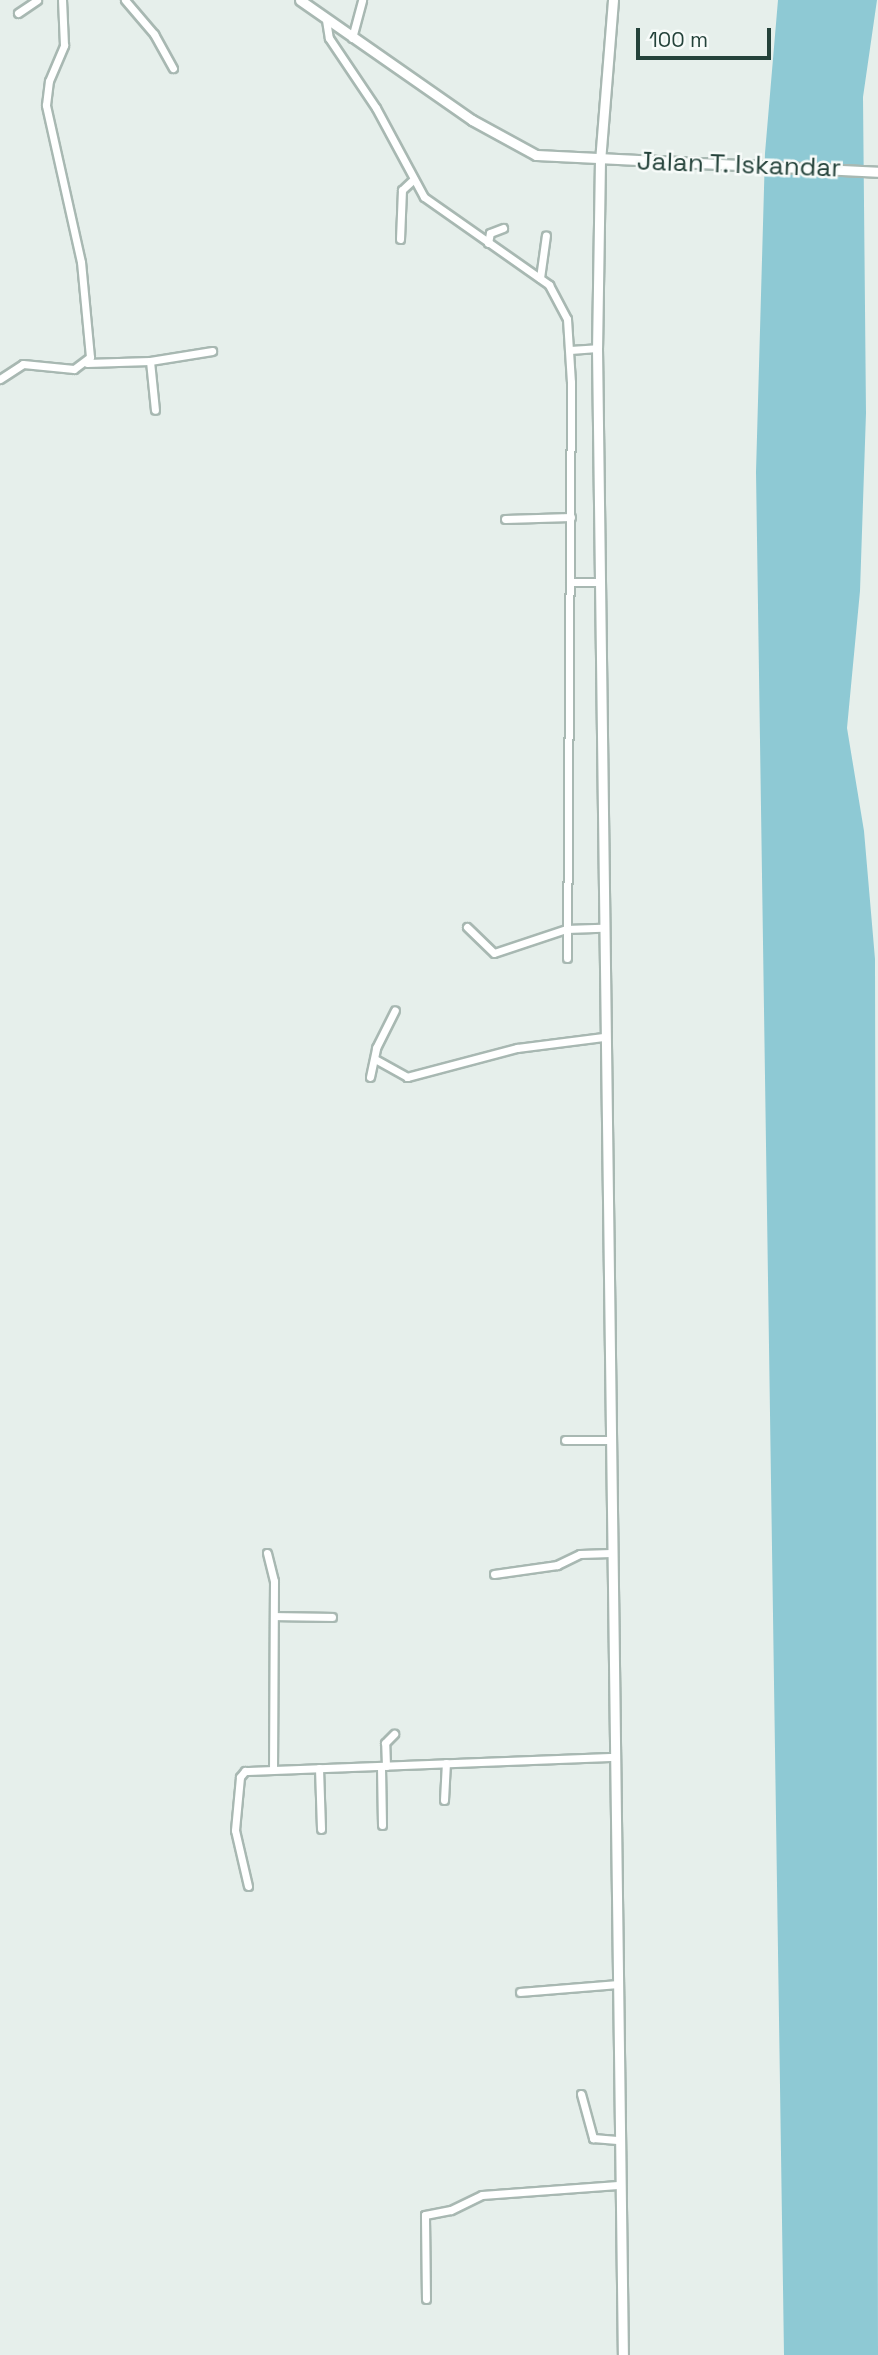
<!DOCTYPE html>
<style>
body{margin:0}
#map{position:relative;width:878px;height:2355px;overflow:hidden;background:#e6efeb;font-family:"Space Grotesk",sans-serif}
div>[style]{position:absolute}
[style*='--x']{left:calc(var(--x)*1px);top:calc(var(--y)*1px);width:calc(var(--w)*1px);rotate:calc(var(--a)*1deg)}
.water>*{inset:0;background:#8ec9d4}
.roads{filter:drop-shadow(2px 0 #a8b8b2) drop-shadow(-2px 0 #a8b8b2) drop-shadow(0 2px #a8b8b2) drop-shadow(0 -2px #a8b8b2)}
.minor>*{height:7px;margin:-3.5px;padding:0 3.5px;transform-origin:3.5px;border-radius:3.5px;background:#fff}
.tertiary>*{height:9px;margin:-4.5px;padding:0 4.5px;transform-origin:4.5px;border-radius:4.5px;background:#fff}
span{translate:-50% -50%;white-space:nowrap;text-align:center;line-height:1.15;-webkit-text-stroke:5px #f7fbf9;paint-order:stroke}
.street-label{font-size:26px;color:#24423a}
.scale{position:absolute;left:636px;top:28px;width:135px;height:32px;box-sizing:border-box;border:4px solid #24423a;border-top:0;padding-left:9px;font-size:21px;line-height:24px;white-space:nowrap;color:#24423a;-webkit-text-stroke:5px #f7fbf9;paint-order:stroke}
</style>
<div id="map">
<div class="water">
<div style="clip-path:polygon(778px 0,877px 0,863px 97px,866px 413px,860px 591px,847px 728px,864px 831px,875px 959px,878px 2355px,784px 2355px,756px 472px,765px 153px)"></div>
</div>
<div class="roads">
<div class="minor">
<div style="--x:125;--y:0;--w:45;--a:49.5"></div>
<div style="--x:154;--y:34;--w:39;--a:61"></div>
<div style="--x:18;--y:13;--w:23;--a:-34"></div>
<div style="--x:326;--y:20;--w:18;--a:81"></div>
<div style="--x:329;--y:38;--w:84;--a:56.1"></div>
<div style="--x:376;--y:108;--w:101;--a:61.7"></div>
<div style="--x:424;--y:197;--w:153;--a:35.1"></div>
<div style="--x:549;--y:285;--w:38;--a:62"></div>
<div style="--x:567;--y:319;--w:63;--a:86.4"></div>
<div style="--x:571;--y:382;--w:576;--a:90.4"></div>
<div style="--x:352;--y:38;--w:39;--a:-75"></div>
<div style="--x:400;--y:239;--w:49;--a:-87.7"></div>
<div style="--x:402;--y:190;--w:16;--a:-43"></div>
<div style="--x:488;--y:243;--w:10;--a:-79"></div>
<div style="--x:490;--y:233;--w:14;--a:-21"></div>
<div style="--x:540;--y:278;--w:43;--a:-82.1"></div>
<div style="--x:570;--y:350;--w:27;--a:-4"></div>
<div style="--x:150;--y:361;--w:49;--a:84.2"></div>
<div style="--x:87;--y:363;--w:63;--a:-1.8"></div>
<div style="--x:150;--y:361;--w:63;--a:-9.2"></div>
<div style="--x:0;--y:379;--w:27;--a:-33"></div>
<div style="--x:23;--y:364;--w:51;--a:5.6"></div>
<div style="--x:74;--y:369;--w:20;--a:-37"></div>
<div style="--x:90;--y:357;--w:95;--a:-95.4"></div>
<div style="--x:81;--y:262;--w:161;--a:-102.6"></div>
<div style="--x:46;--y:105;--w:24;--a:-83"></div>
<div style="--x:49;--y:81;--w:39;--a:-67"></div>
<div style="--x:64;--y:45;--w:45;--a:-92.5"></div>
<div style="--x:505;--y:519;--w:66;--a:-1.7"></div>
<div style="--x:570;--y:582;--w:29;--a:0"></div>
<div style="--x:467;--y:927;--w:37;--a:44"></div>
<div style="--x:494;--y:953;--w:76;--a:-18.4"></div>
<div style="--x:566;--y:929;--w:36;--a:-2"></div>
<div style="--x:375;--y:1059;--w:37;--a:29"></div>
<div style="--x:407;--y:1077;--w:114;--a:-14.8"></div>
<div style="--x:517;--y:1048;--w:87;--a:-7.3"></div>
<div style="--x:370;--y:1077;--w:30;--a:-78"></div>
<div style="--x:376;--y:1048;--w:42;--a:-63.4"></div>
<div style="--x:565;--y:1440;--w:43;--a:0"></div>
<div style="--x:267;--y:1553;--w:29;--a:76"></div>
<div style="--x:274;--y:1581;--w:188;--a:90.3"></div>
<div style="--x:494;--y:1574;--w:64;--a:-8.1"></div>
<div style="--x:557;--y:1565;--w:25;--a:-26"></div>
<div style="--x:580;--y:1554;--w:31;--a:-2"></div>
<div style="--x:274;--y:1616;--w:58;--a:1"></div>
<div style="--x:386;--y:1766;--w:23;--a:-92"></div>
<div style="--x:385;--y:1743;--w:13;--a:-45"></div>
<div style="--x:381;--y:1767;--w:58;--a:89"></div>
<div style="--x:319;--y:1768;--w:61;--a:88.1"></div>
<div style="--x:444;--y:1800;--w:37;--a:-87"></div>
<div style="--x:248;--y:1886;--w:57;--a:-103.1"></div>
<div style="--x:235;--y:1830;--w:53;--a:-84.6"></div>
<div style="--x:240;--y:1777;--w:8;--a:-50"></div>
<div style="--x:245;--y:1771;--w:368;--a:-2.2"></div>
<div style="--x:520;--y:1992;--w:98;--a:-4.7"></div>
<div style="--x:581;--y:2094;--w:46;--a:74.7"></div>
<div style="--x:593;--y:2138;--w:24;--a:5"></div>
<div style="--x:426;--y:2299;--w:84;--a:-90.7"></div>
<div style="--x:425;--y:2215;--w:26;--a:-11"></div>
<div style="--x:451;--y:2210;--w:34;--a:-26"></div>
<div style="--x:482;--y:2195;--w:136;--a:-4.2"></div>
</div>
<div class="tertiary">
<div style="--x:300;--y:0;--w:210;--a:34.9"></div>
<div style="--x:472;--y:120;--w:73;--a:28.7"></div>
<div style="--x:536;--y:155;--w:342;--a:2.8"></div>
<div style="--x:613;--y:0;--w:161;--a:94.6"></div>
<div style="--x:600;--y:160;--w:188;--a:90.9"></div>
<div style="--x:597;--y:348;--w:2007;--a:89.26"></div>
</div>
</div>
<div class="street-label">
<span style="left:739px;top:165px;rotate:2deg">Jalan T. Iskandar</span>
</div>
<div class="scale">100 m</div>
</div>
